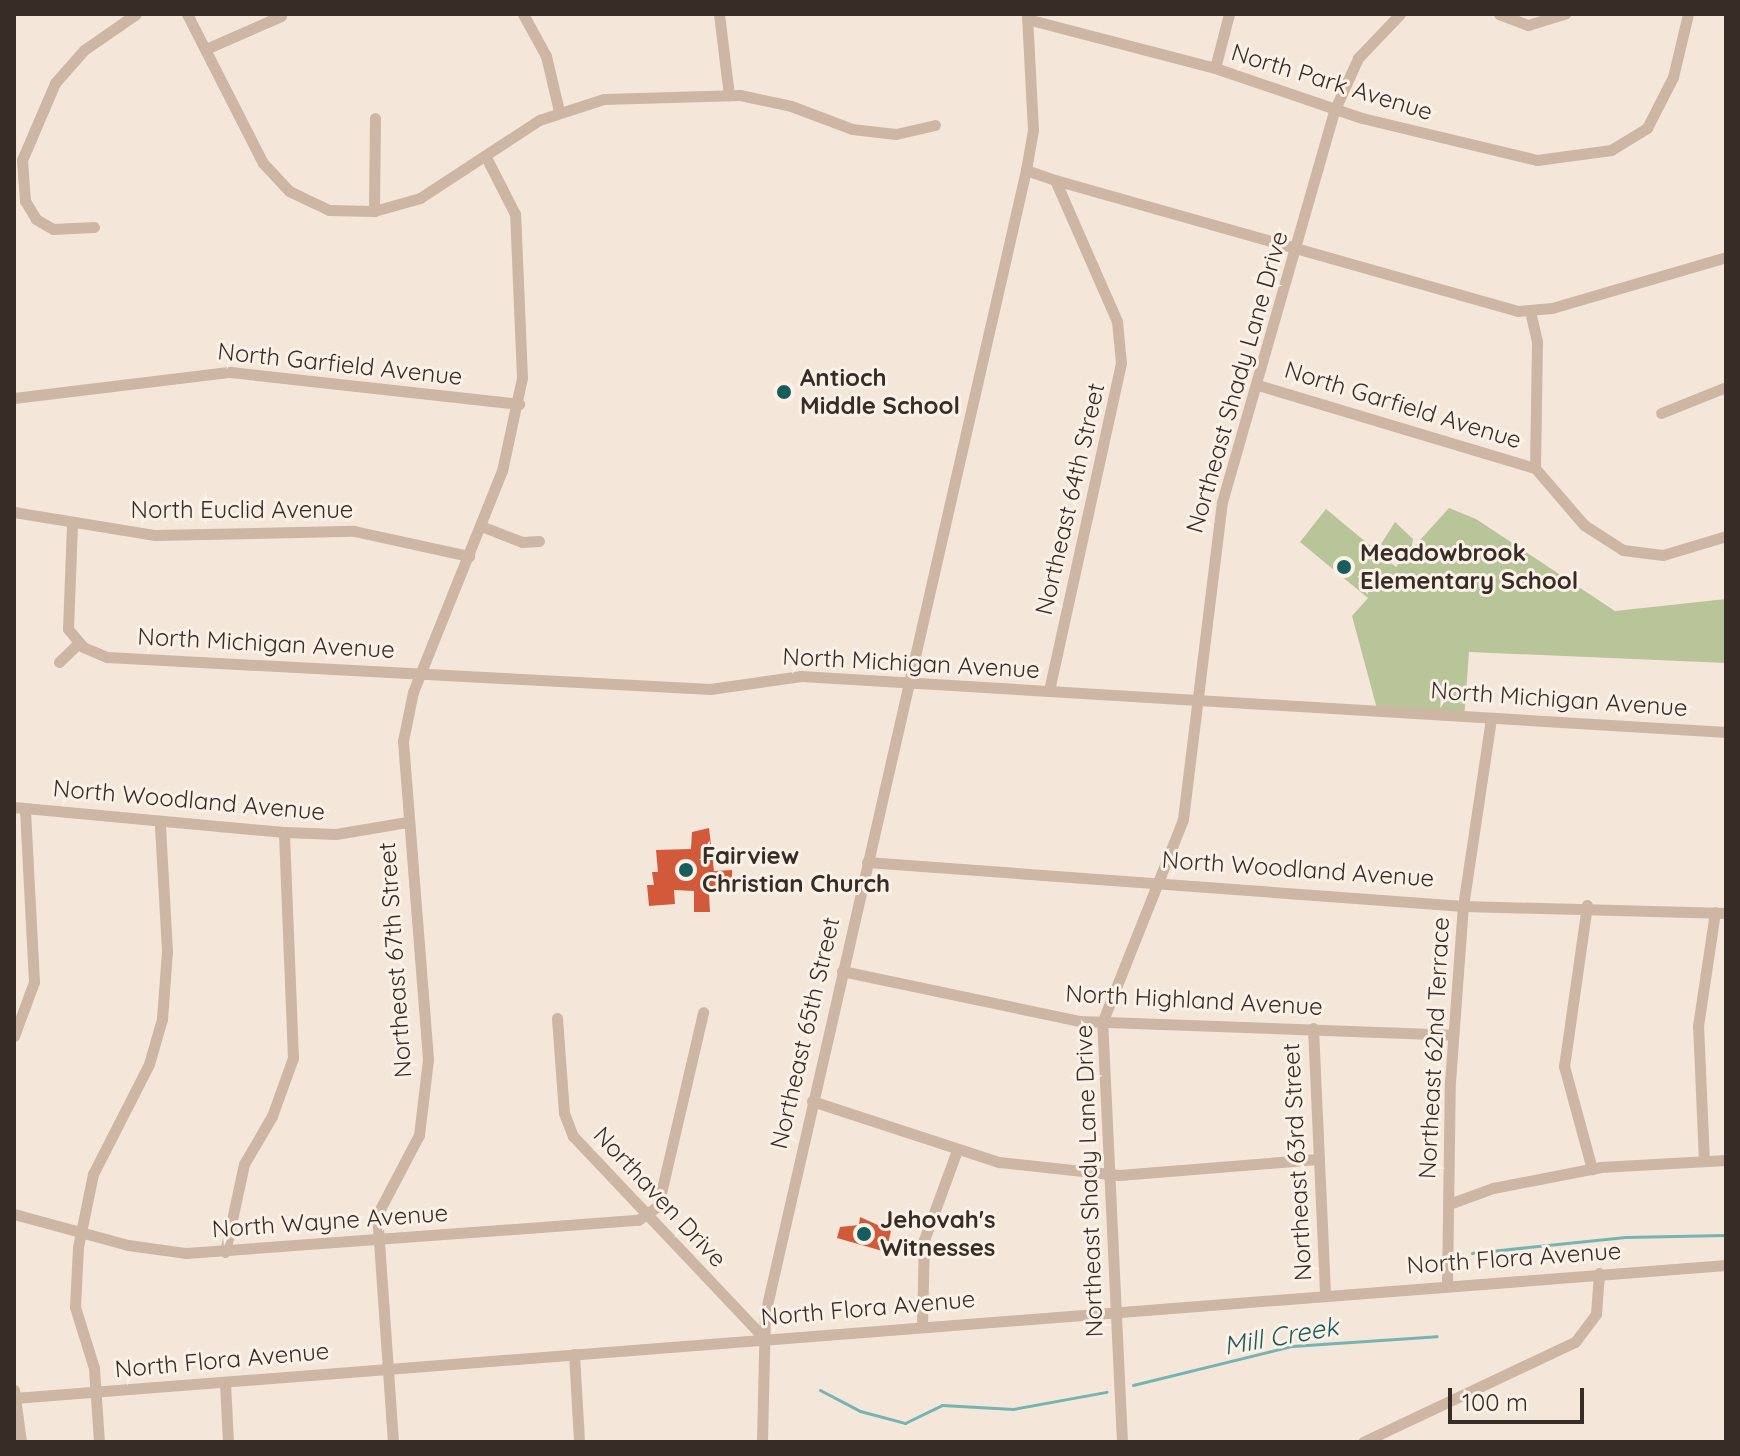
<!DOCTYPE html>
<style>
body{margin:0}
#map{position:relative;width:1740px;height:1456px;overflow:hidden;background:#f4e7da;font-family:Quicksand,sans-serif}
div>[style]{position:absolute}
[style*='--x']{left:calc(var(--x)*1px);top:calc(var(--y)*1px);width:calc(var(--w)*1px);rotate:calc(var(--a)*1deg)}
.green>*{inset:0;background:#b8c599}
.stream>*{height:3px;margin:-1.5px;padding:0 1.5px;transform-origin:1.5px;border-radius:1.5px;background:#76b4b4}
.building>*{inset:0;background:#d25a3b}
.minor>*{height:11px;margin:-5.5px;padding:0 5.5px;transform-origin:5.5px;border-radius:5.5px;background:#ceb6a5}
.dots>*{width:22px;height:22px;translate:-50% -50%;box-sizing:border-box;border:4px solid #fbf1e7;border-radius:50%}
span{translate:-50% -50%;white-space:nowrap;text-align:center;line-height:1.15;-webkit-text-stroke:6px #fbf1e7;paint-order:stroke}
.street-label{font-size:24px;color:#382c27}
.poi-label{font-size:24px;color:#382c27;font-weight:700}
.left{translate:0 -50%;text-align:left}
.water-label{font-size:26px;color:#185c5e;font-style:italic}
.frame{position:absolute;inset:0;border:16px solid #382c27;pointer-events:none}
.scale{position:absolute;left:1448px;top:1388px;width:136px;height:36px;box-sizing:border-box;border:4px solid #382c27;border-top:0;padding-left:10px;font-size:24px;line-height:28px;white-space:nowrap;color:#382c27;-webkit-text-stroke:6px #fbf1e7;paint-order:stroke}
</style>
<div id="map">
<div class="green">
<div style="clip-path:polygon(1449px 508px,1476px 519px,1615px 611px,1726px 599px,1726px 663px,1469px 652px,1464px 720px,1377px 709px,1352px 616px,1368px 598px,1300px 542px,1326px 509px,1396px 567px,1401px 561px,1381px 544px,1395px 522px,1413px 539px,1411px 550px)"></div>
</div>
<div class="stream">
<div style="--x:1472;--y:1253;--w:154;--a:-6"></div>
<div style="--x:1625;--y:1237;--w:101;--a:-1.1"></div>
<div style="--x:1133;--y:1385;--w:164;--a:-13.8"></div>
<div style="--x:1292;--y:1346;--w:145;--a:-3.9"></div>
<div style="--x:820;--y:1390;--w:45;--a:27.7"></div>
<div style="--x:860;--y:1411;--w:47;--a:14.9"></div>
<div style="--x:905;--y:1423;--w:41;--a:-25.9"></div>
<div style="--x:942;--y:1405;--w:71;--a:3.2"></div>
<div style="--x:1013;--y:1409;--w:95;--a:-10.4"></div>
</div>
<div class="building">
<div style="clip-path:polygon(709px 828px,714px 871px,732px 870px,732px 892px,709px 894px,710px 912px,694px 912px,694px 891px,674px 890px,675px 904px,649px 906px,647px 885px,654px 885px,652px 872px,658px 872px,656px 850px,691px 849px,692px 832px)"></div>
<div style="clip-path:polygon(860px 1217px,891px 1231px,886px 1252px,837px 1238px,840px 1227px,859px 1225px)"></div>
</div>
<div class="minor">
<div style="--x:187;--y:14;--w:167;--a:63"></div>
<div style="--x:263;--y:163;--w:38;--a:47"></div>
<div style="--x:289;--y:191;--w:44;--a:25.4"></div>
<div style="--x:329;--y:210;--w:45;--a:1.3"></div>
<div style="--x:374;--y:211;--w:48;--a:-15.8"></div>
<div style="--x:420;--y:198;--w:142;--a:-33.2"></div>
<div style="--x:539;--y:120;--w:68;--a:-17.9"></div>
<div style="--x:604;--y:99;--w:136;--a:-1.7"></div>
<div style="--x:740;--y:95;--w:52;--a:12.2"></div>
<div style="--x:791;--y:106;--w:65;--a:20.7"></div>
<div style="--x:852;--y:129;--w:44;--a:6.5"></div>
<div style="--x:896;--y:134;--w:40;--a:-13"></div>
<div style="--x:523;--y:14;--w:48;--a:61.3"></div>
<div style="--x:546;--y:56;--w:57;--a:76.7"></div>
<div style="--x:719;--y:14;--w:82;--a:83"></div>
<div style="--x:1499;--y:14;--w:31;--a:21"></div>
<div style="--x:1528;--y:25;--w:39;--a:-17"></div>
<div style="--x:1027;--y:19;--w:194;--a:14.6"></div>
<div style="--x:1215;--y:68;--w:155;--a:18.8"></div>
<div style="--x:1362;--y:118;--w:180;--a:13.5"></div>
<div style="--x:1537;--y:160;--w:75;--a:-7.7"></div>
<div style="--x:1611;--y:150;--w:42;--a:-31.4"></div>
<div style="--x:1647;--y:128;--w:57;--a:-63"></div>
<div style="--x:1673;--y:77;--w:65;--a:-76.6"></div>
<div style="--x:208;--y:48;--w:80;--a:-23.7"></div>
<div style="--x:1215;--y:68;--w:56;--a:-75.5"></div>
<div style="--x:1026;--y:170;--w:31;--a:19"></div>
<div style="--x:1055;--y:180;--w:154;--a:66.3"></div>
<div style="--x:1117;--y:321;--w:42;--a:84.6"></div>
<div style="--x:1121;--y:363;--w:336;--a:102.4"></div>
<div style="--x:1055;--y:180;--w:481;--a:15.8"></div>
<div style="--x:1518;--y:311;--w:34;--a:-5"></div>
<div style="--x:1552;--y:308;--w:181;--a:-16.3"></div>
<div style="--x:374;--y:211;--w:93;--a:-89.4"></div>
<div style="--x:94;--y:227;--w:41;--a:177.2"></div>
<div style="--x:53;--y:229;--w:20;--a:-150"></div>
<div style="--x:36;--y:219;--w:21;--a:-121"></div>
<div style="--x:25;--y:201;--w:41;--a:-94.2"></div>
<div style="--x:22;--y:160;--w:84;--a:-66.8"></div>
<div style="--x:55;--y:83;--w:44;--a:-48.7"></div>
<div style="--x:84;--y:50;--w:63;--a:-34.7"></div>
<div style="--x:1530;--y:311;--w:32;--a:77"></div>
<div style="--x:1537;--y:342;--w:126;--a:90.9"></div>
<div style="--x:1258;--y:385;--w:289;--a:16.7"></div>
<div style="--x:1535;--y:468;--w:75;--a:49.3"></div>
<div style="--x:1584;--y:525;--w:46;--a:32.7"></div>
<div style="--x:1623;--y:550;--w:40;--a:7.1"></div>
<div style="--x:1663;--y:555;--w:66;--a:-16.8"></div>
<div style="--x:14;--y:398;--w:218;--a:-6.9"></div>
<div style="--x:230;--y:372;--w:291;--a:6.3"></div>
<div style="--x:1661;--y:413;--w:70;--a:-21.8"></div>
<div style="--x:14;--y:512;--w:143;--a:9.3"></div>
<div style="--x:155;--y:535;--w:199;--a:-1.2"></div>
<div style="--x:354;--y:531;--w:118;--a:12.3"></div>
<div style="--x:72;--y:525;--w:104;--a:92.2"></div>
<div style="--x:68;--y:629;--w:23;--a:50"></div>
<div style="--x:83;--y:647;--w:26;--a:23"></div>
<div style="--x:107;--y:657;--w:604;--a:3.04"></div>
<div style="--x:710;--y:689;--w:92;--a:-8.1"></div>
<div style="--x:801;--y:676;--w:927;--a:3.46"></div>
<div style="--x:481;--y:526;--w:44;--a:21.3"></div>
<div style="--x:522;--y:542;--w:17;--a:-3"></div>
<div style="--x:59;--y:662;--w:28;--a:-44"></div>
<div style="--x:14;--y:807;--w:271;--a:5.3"></div>
<div style="--x:284;--y:832;--w:52;--a:2.2"></div>
<div style="--x:336;--y:834;--w:72;--a:-9.6"></div>
<div style="--x:867;--y:862;--w:598;--a:4.22"></div>
<div style="--x:1463;--y:906;--w:263;--a:1.5"></div>
<div style="--x:1587;--y:905;--w:163;--a:98.1"></div>
<div style="--x:1564;--y:1066;--w:107;--a:74.8"></div>
<div style="--x:842;--y:971;--w:242;--a:11.9"></div>
<div style="--x:1079;--y:1021;--w:374;--a:2.1"></div>
<div style="--x:557;--y:1018;--w:95;--a:85.8"></div>
<div style="--x:564;--y:1113;--w:25;--a:69"></div>
<div style="--x:573;--y:1136;--w:278;--a:46.6"></div>
<div style="--x:1313;--y:1028;--w:267;--a:87.4"></div>
<div style="--x:14;--y:1036;--w:58;--a:-69.7"></div>
<div style="--x:34;--y:982;--w:174;--a:-93"></div>
<div style="--x:812;--y:1101;--w:197;--a:18.1"></div>
<div style="--x:999;--y:1162;--w:121;--a:6.2"></div>
<div style="--x:1119;--y:1175;--w:199;--a:-4.6"></div>
<div style="--x:1704;--y:1161;--w:135;--a:-92.5"></div>
<div style="--x:1698;--y:1026;--w:115;--a:-81.5"></div>
<div style="--x:1449;--y:1204;--w:47;--a:-20"></div>
<div style="--x:1493;--y:1188;--w:110;--a:-11"></div>
<div style="--x:1601;--y:1167;--w:125;--a:-3.2"></div>
<div style="--x:14;--y:1214;--w:118;--a:15.2"></div>
<div style="--x:128;--y:1245;--w:59;--a:7.9"></div>
<div style="--x:186;--y:1253;--w:453;--a:-4.2"></div>
<div style="--x:638;--y:1220;--w:24;--a:-35"></div>
<div style="--x:658;--y:1206;--w:199;--a:-76.9"></div>
<div style="--x:225;--y:1252;--w:90;--a:-77.8"></div>
<div style="--x:244;--y:1164;--w:56;--a:-59.7"></div>
<div style="--x:272;--y:1116;--w:62;--a:-70.1"></div>
<div style="--x:293;--y:1058;--w:226;--a:-92.3"></div>
<div style="--x:1447;--y:1285;--w:203;--a:-89.2"></div>
<div style="--x:1450;--y:1082;--w:176;--a:-85.8"></div>
<div style="--x:1463;--y:906;--w:190;--a:-81.5"></div>
<div style="--x:922;--y:1326;--w:86;--a:-88.7"></div>
<div style="--x:924;--y:1240;--w:93;--a:-69.8"></div>
<div style="--x:574;--y:1354;--w:88;--a:86.7"></div>
<div style="--x:225;--y:1383;--w:59;--a:87.1"></div>
<div style="--x:14;--y:1390;--w:52;--a:82.3"></div>
<div style="--x:14;--y:1398;--w:1717;--a:-4.44"></div>
<div style="--x:99;--y:1442;--w:74;--a:-93.9"></div>
<div style="--x:94;--y:1368;--w:64;--a:-107.3"></div>
<div style="--x:75;--y:1307;--w:60;--a:-87.1"></div>
<div style="--x:78;--y:1247;--w:75;--a:-78.4"></div>
<div style="--x:93;--y:1174;--w:123;--a:-63"></div>
<div style="--x:149;--y:1064;--w:47;--a:-73.9"></div>
<div style="--x:162;--y:1019;--w:68;--a:-85.8"></div>
<div style="--x:167;--y:951;--w:126;--a:-93.2"></div>
<div style="--x:393;--y:1442;--w:228;--a:-94"></div>
<div style="--x:377;--y:1215;--w:90;--a:-62.3"></div>
<div style="--x:419;--y:1135;--w:77;--a:-83.2"></div>
<div style="--x:428;--y:1059;--w:319;--a:-94.5"></div>
<div style="--x:403;--y:741;--w:50;--a:-78.5"></div>
<div style="--x:413;--y:692;--w:238;--a:-68.1"></div>
<div style="--x:502;--y:471;--w:95;--a:-77.9"></div>
<div style="--x:522;--y:378;--w:164;--a:-92.4"></div>
<div style="--x:515;--y:214;--w:64;--a:-117"></div>
<div style="--x:762;--y:1442;--w:128;--a:-88.7"></div>
<div style="--x:765;--y:1314;--w:1173;--a:-77.15"></div>
<div style="--x:1026;--y:170;--w:41;--a:-80.1"></div>
<div style="--x:1033;--y:130;--w:116;--a:-93"></div>
<div style="--x:1122;--y:1442;--w:419;--a:-92.7"></div>
<div style="--x:1102;--y:1023;--w:219;--a:-68.3"></div>
<div style="--x:1183;--y:819;--w:319;--a:-83"></div>
<div style="--x:1222;--y:502;--w:409;--a:-74"></div>
<div style="--x:1335;--y:109;--w:56;--a:-65.7"></div>
<div style="--x:1358;--y:58;--w:61;--a:-46.3"></div>
<div style="--x:1363;--y:1442;--w:234;--a:-25.3"></div>
<div style="--x:1575;--y:1342;--w:35;--a:-53"></div>
<div style="--x:1596;--y:1314;--w:41;--a:-85.8"></div>
</div>
<div class="dots">
<div style="left:784px;top:392px;background:#185c5e"></div>
<div style="left:1344px;top:567px;background:#185c5e"></div>
<div style="left:686px;top:870px;background:#185c5e"></div>
<div style="left:864px;top:1234px;background:#185c5e"></div>
</div>
<div class="street-label">
<span style="left:1332px;top:82px;rotate:17deg">North Park Avenue</span>
<span style="left:340px;top:364px;rotate:6deg">North Garfield Avenue</span>
<span style="left:1237px;top:382px;rotate:-74deg">Northeast Shady Lane Drive</span>
<span style="left:1403px;top:405px;rotate:17deg">North Garfield Avenue</span>
<span style="left:1070px;top:499px;rotate:-77deg">Northeast 64th Street</span>
<span style="left:242px;top:510px">North Euclid Avenue</span>
<span style="left:266px;top:643px;rotate:3deg">North Michigan Avenue</span>
<span style="left:911px;top:663px;rotate:3deg">North Michigan Avenue</span>
<span style="left:1559px;top:699px;rotate:4deg">North Michigan Avenue</span>
<span style="left:189px;top:800px;rotate:5deg">North Woodland Avenue</span>
<span style="left:1298px;top:869px;rotate:4deg">North Woodland Avenue</span>
<span style="left:395px;top:960px;rotate:-94deg">Northeast 67th Street</span>
<span style="left:1194px;top:1000px;rotate:3deg">North Highland Avenue</span>
<span style="left:805px;top:1033px;rotate:-77deg">Northeast 65th Street</span>
<span style="left:1434px;top:1048px;rotate:-87deg">Northeast 62nd Terrace</span>
<span style="left:1297px;top:1162px;rotate:-93deg">Northeast 63rd Street</span>
<span style="left:1089px;top:1181px;rotate:-92deg">Northeast Shady Lane Drive</span>
<span style="left:660px;top:1197px;rotate:47deg">Northaven Drive</span>
<span style="left:330px;top:1221px;rotate:-4deg">North Wayne Avenue</span>
<span style="left:1514px;top:1258px;rotate:-4deg">North Flora Avenue</span>
<span style="left:868px;top:1308px;rotate:-5deg">North Flora Avenue</span>
<span style="left:222px;top:1360px;rotate:-5deg">North Flora Avenue</span>
</div>
<div class="poi-label">
<span class="left" style="left:800px;top:392px">Antioch<br>Middle School</span>
<span class="left" style="left:1360px;top:567px">Meadowbrook<br>Elementary School</span>
<span class="left" style="left:702px;top:870px">Fairview<br>Christian Church</span>
<span class="left" style="left:880px;top:1234px">Jehovah's<br>Witnesses</span>
</div>
<div class="water-label">
<span style="left:1281px;top:1336px;rotate:-10deg">Mill Creek</span>
</div>
<div class="frame"></div>
<div class="scale">100 m</div>
</div>
